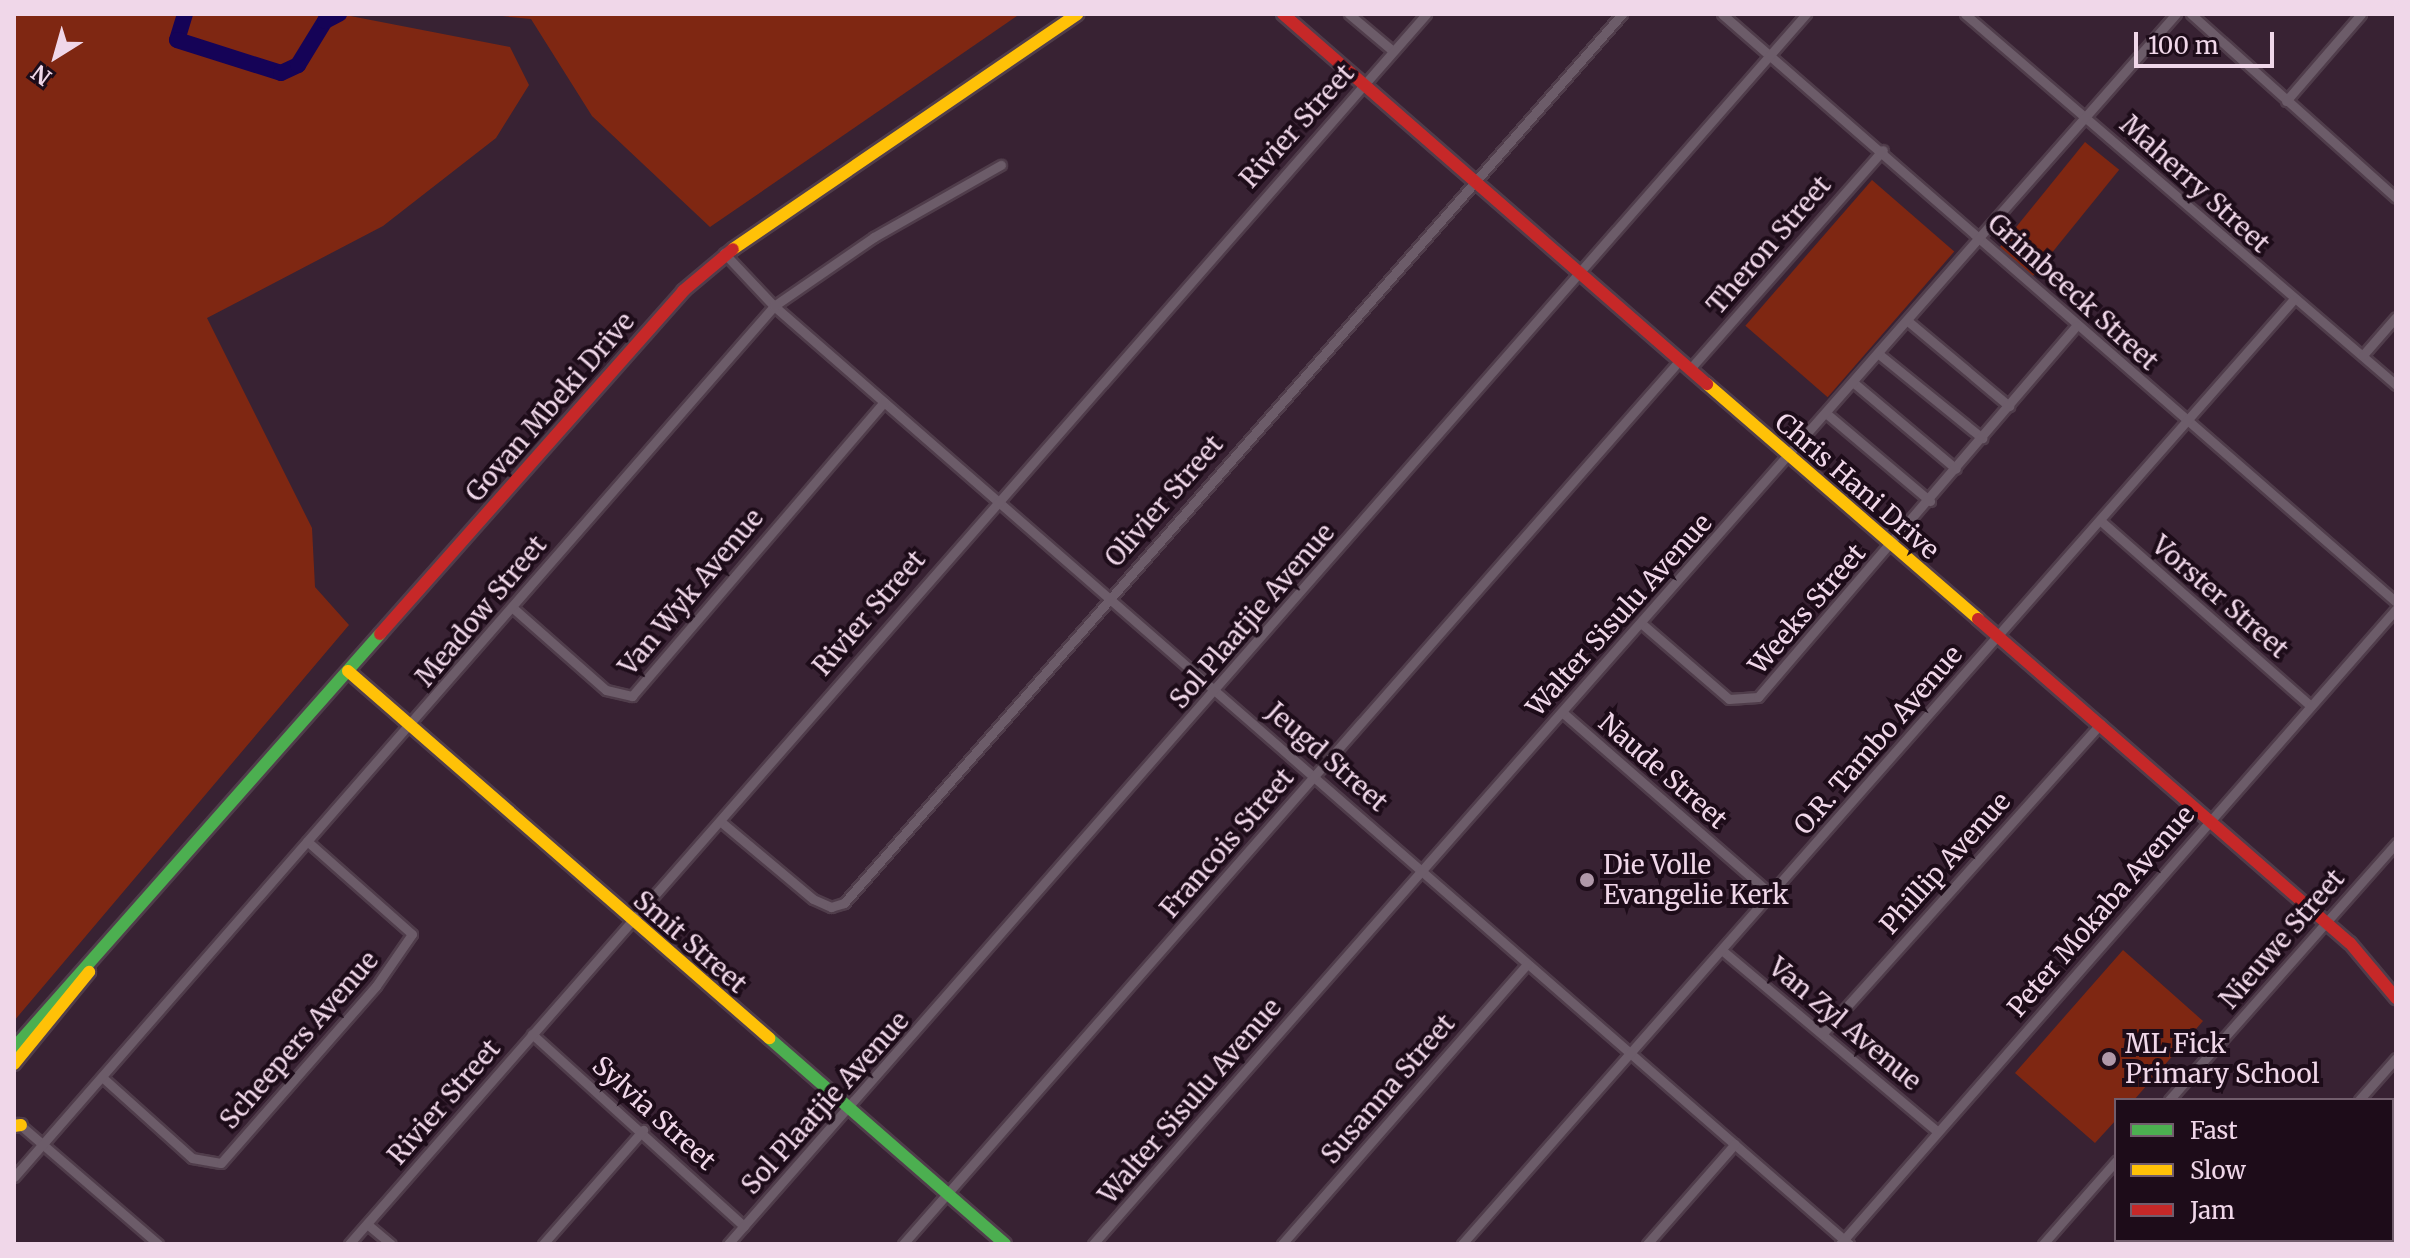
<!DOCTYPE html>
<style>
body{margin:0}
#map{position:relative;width:2410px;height:1258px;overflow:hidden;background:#382233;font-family:Merriweather,serif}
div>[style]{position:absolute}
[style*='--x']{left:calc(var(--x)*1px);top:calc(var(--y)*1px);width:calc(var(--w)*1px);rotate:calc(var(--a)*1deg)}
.green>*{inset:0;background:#7f2712;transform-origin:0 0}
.river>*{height:16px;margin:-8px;padding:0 8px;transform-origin:8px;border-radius:8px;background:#150357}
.roads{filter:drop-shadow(2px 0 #503d4b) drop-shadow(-2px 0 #503d4b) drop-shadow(0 2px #503d4b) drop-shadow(0 -2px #503d4b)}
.street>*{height:9px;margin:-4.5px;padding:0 4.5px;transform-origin:4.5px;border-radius:4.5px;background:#6c5c69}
.fast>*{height:12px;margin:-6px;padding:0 6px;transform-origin:6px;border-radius:6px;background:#4caf50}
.slow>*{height:12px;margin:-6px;padding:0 6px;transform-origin:6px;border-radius:6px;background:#ffc107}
.jam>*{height:12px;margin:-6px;padding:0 6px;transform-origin:6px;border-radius:6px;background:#c62828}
.dots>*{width:22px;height:22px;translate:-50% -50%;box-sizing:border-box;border:4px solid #1d0c19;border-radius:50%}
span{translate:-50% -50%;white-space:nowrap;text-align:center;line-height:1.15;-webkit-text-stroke:8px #1d0c19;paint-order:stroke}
.street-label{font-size:26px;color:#f0d7e9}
.poi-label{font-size:26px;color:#f0d7e9}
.left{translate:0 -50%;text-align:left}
.frame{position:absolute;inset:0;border:16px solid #f0d7e9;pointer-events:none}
.legend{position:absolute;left:2114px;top:1098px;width:280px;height:144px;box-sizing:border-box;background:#1d0c19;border:2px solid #715d6c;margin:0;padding:10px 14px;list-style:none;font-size:24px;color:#f0d7e9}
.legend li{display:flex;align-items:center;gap:16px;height:40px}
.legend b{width:40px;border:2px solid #715d6c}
.north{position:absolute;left:16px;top:16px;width:80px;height:80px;-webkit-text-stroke:6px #1d0c19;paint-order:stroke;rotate:217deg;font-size:22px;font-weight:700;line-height:32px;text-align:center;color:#f0d7e9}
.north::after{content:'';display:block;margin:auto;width:28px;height:36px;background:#f0d7e9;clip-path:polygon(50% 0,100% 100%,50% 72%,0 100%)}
.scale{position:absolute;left:2134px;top:32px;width:140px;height:36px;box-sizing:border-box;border:4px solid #f0d7e9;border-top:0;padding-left:10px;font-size:24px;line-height:28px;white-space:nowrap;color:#f0d7e9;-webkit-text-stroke:6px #1d0c19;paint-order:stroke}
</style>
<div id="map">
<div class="green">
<div style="clip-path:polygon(14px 14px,340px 14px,510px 47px,529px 85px,496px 138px,383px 226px,207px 318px,312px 528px,315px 587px,349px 625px,14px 1021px)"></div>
<div style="clip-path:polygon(482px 14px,1020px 14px,710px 227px,592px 116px,531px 19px)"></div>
<div style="left:2085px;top:142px;width:44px;height:139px;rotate:39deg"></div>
<div style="left:1872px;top:180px;width:109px;height:193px;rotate:41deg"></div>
<div style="clip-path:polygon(2123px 950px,2203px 1021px,2134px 1100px,2116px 1100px,2116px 1120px,2095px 1143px,2015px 1073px)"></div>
</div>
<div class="river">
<div style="--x:185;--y:14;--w:27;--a:107"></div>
<div style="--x:177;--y:40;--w:109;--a:17.6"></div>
<div style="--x:281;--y:73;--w:19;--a:-25"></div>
<div style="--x:298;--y:65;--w:52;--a:-58.5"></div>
<div style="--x:325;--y:21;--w:16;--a:-27"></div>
</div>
<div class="roads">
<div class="street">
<div style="--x:1349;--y:14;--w:57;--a:40.1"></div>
<div style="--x:1722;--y:14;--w:894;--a:41.1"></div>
<div style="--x:1965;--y:14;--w:569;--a:40.72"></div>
<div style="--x:2191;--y:14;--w:275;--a:41.9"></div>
<div style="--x:2286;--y:101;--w:115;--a:-49.2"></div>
<div style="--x:724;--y:253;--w:73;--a:46.7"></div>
<div style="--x:774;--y:306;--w:1427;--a:41.11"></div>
<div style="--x:1909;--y:322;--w:131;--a:40"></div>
<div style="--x:1880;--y:355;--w:132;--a:39.1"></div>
<div style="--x:2363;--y:355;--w:50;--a:-49"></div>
<div style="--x:1689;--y:370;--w:293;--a:-48.6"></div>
<div style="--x:1854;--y:383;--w:133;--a:40.1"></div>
<div style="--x:1827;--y:414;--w:135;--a:40.2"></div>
<div style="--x:2101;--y:521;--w:278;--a:41.4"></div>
<div style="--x:513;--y:608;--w:124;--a:41.4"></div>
<div style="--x:606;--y:690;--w:27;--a:13"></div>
<div style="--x:632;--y:696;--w:387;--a:-49.4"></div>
<div style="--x:1641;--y:623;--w:116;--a:40.8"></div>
<div style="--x:1729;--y:699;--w:29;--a:-4"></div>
<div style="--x:1758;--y:697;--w:489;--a:-49.4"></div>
<div style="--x:1562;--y:712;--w:279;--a:41.1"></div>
<div style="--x:720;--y:821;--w:121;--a:40"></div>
<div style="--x:813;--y:899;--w:20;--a:24"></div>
<div style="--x:831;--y:907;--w:14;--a:-17"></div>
<div style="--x:844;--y:903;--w:1181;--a:-48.81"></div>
<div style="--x:1723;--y:951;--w:280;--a:40.1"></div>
<div style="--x:1824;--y:1032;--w:414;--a:-48.1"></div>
<div style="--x:532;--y:1034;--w:286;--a:42.2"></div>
<div style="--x:102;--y:1077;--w:121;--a:42"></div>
<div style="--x:192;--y:1158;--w:29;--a:10"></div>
<div style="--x:221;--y:1163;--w:235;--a:-48.8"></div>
<div style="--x:376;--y:986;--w:63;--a:-55.3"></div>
<div style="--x:412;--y:934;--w:140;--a:-138.5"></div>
<div style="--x:2169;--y:1100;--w:343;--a:-48.5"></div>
<div style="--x:2359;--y:1100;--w:56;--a:-48.6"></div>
<div style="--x:18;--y:1123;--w:185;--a:40.8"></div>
<div style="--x:14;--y:1177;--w:1156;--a:-48.89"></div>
<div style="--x:774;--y:306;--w:121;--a:-34.6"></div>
<div style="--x:874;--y:237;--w:146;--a:-29.6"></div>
<div style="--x:367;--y:1224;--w:31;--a:40"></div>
<div style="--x:349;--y:1244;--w:1635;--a:-48.79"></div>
<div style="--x:543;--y:1244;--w:152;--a:-48.7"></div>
<div style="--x:728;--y:1244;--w:1636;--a:-48.77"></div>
<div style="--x:903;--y:1244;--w:1174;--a:-48.69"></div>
<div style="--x:1093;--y:1244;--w:1639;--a:-48.64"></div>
<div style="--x:1282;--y:1244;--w:372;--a:-48.8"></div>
<div style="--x:1462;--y:1244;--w:1258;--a:-48.64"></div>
<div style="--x:1647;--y:1244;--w:133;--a:-48.7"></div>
<div style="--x:1840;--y:1244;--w:844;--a:-48.79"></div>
<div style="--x:2043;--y:1244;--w:111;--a:-48.7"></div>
<div style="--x:2234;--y:1244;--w:6;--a:-45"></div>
</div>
<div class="fast">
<div style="--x:769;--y:1038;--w:313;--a:41.1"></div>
<div style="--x:14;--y:1048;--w:553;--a:-48.52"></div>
</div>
<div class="slow">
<div style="--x:733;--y:249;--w:417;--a:-34.3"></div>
<div style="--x:1707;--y:384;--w:359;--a:40.9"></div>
<div style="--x:348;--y:671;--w:559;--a:41.08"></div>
<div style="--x:14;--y:1064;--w:119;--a:-50.8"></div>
<div style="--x:14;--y:1126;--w:7;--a:-8"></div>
</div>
<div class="jam">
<div style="--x:1283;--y:14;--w:563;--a:41.11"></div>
<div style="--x:1978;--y:619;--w:493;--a:41.1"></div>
<div style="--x:2350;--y:943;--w:72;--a:50.1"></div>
<div style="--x:380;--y:634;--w:458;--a:-48.5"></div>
<div style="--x:683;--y:291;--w:65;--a:-40"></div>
</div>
</div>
<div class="dots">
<div style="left:1587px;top:880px;background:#b098a9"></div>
<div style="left:2109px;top:1059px;background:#b098a9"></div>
</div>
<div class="street-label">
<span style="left:1297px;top:126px;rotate:-48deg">Rivier Street</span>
<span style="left:2195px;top:184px;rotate:42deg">Maherry Street</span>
<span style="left:1769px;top:245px;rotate:-49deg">Theron Street</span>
<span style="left:2073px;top:292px;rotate:42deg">Grimbeeck Street</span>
<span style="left:550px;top:407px;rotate:-49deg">Govan Mbeki Drive</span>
<span style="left:1857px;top:486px;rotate:41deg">Chris Hani Drive</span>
<span style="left:1164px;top:501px;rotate:-49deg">Olivier Street</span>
<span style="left:691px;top:592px;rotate:-50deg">Van Wyk Avenue</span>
<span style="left:2220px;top:597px;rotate:41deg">Vorster Street</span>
<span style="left:1807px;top:609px;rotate:-49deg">Weeks Street</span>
<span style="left:481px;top:611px;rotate:-50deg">Meadow Street</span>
<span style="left:869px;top:613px;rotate:-49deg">Rivier Street</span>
<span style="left:1619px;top:615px;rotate:-48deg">Walter Sisulu Avenue</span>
<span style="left:1252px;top:616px;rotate:-49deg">Sol Plaatjie Avenue</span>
<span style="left:1878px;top:740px;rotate:-49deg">O.R. Tambo Avenue</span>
<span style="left:1327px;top:757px;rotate:41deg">Jeugd Street</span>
<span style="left:1663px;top:771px;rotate:41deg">Naude Street</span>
<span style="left:1227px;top:843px;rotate:-49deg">Francois Street</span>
<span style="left:1945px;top:863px;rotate:-48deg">Phillip Avenue</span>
<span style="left:2101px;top:911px;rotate:-49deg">Peter Mokaba Avenue</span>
<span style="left:2282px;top:939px;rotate:-49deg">Nieuwe Street</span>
<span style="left:690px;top:942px;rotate:41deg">Smit Street</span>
<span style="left:1845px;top:1024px;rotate:40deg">Van Zyl Avenue</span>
<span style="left:299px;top:1040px;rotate:-49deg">Scheepers Avenue</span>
<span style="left:1388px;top:1089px;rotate:-49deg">Susanna Street</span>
<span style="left:1190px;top:1101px;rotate:-49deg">Walter Sisulu Avenue</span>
<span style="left:444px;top:1102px;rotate:-49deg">Rivier Street</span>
<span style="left:825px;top:1103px;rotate:-48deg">Sol Plaatjie Avenue</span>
<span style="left:654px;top:1113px;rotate:42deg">Sylvia Street</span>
</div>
<div class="poi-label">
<span class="left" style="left:1603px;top:880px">Die Volle<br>Evangelie Kerk</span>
<span class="left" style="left:2125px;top:1059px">ML Fick<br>Primary School</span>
</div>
<div class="frame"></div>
<ul class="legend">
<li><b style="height:10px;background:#4caf50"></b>Fast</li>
<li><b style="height:10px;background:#ffc107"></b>Slow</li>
<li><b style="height:10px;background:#c62828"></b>Jam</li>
</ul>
<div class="north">N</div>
<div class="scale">100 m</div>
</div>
